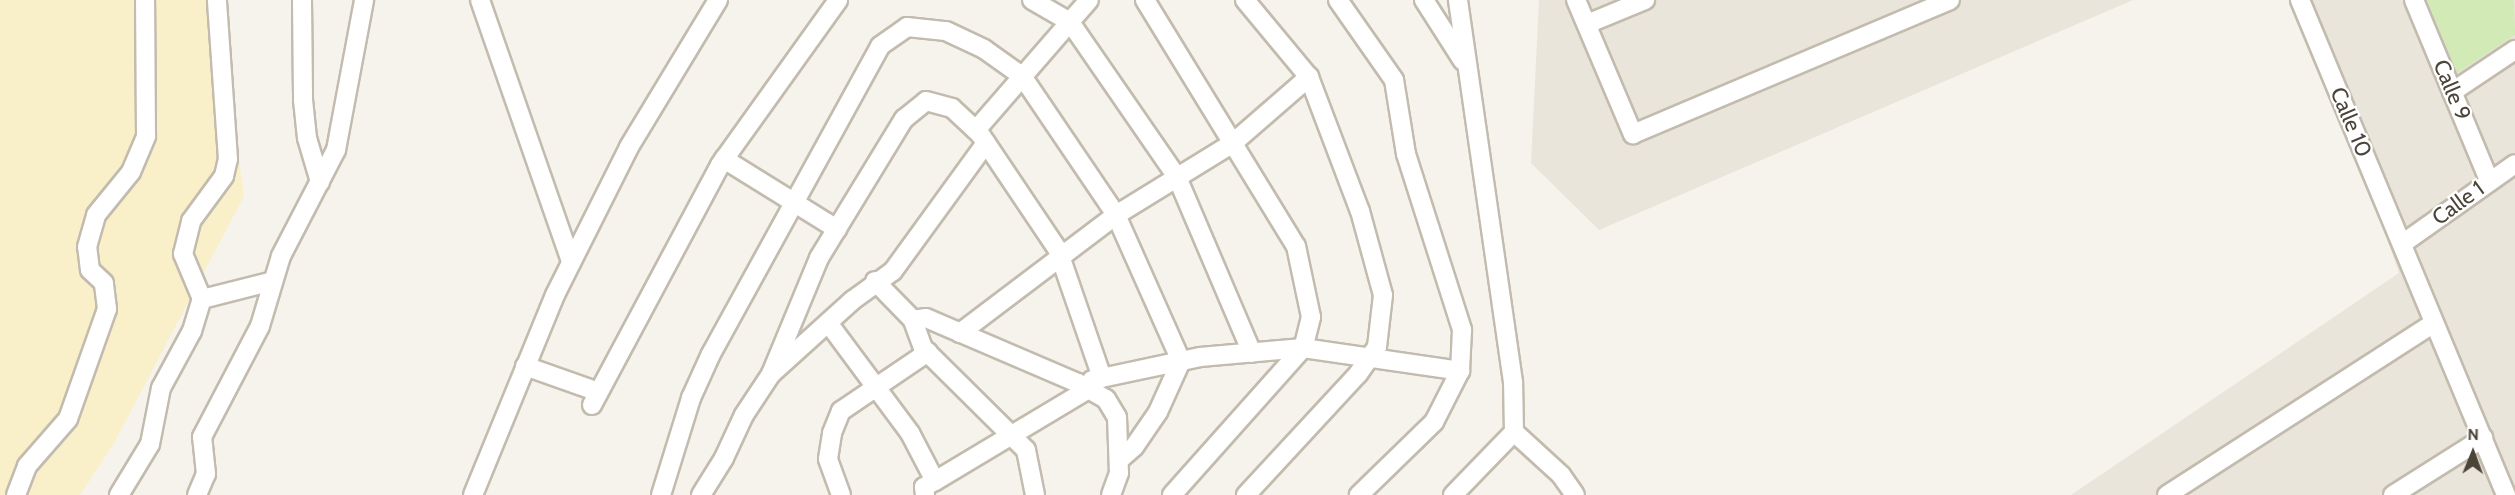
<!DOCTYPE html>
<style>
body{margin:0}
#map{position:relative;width:2515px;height:495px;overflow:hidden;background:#f6f3ec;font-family:Cabin,sans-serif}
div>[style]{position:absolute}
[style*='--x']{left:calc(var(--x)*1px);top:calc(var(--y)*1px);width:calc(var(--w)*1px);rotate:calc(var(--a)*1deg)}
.residential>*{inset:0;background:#eae5da}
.green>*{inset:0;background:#d2eab5}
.sand>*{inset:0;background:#f9efc9}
.roads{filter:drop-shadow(2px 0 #c2bbae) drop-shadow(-2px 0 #c2bbae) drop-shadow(0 2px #c2bbae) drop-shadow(0 -2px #c2bbae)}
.minor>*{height:18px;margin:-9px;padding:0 9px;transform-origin:9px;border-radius:9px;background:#fff}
span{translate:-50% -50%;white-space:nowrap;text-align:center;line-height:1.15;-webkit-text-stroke:4.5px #fff;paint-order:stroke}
.street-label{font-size:22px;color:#4b4439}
.north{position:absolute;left:2443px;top:423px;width:60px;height:60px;-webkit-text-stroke:4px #fff;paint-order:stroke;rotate:1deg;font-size:16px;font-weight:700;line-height:24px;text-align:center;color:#4b4439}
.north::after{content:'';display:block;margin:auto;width:21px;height:27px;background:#4b4439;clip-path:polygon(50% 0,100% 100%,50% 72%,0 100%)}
</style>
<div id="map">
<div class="residential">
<div style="clip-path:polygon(1539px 0,2133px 0,1599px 230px,1531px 163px)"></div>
<div style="clip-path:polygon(2302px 0,2515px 0,2515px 495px,2071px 495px,2399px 273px)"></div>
</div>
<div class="green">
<div style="clip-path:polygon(2427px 0,2514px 0,2515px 35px,2457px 73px)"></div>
</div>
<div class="sand">
<div style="clip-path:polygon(0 0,210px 0,219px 16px,244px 196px,114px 443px,80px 495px,0 495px)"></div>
</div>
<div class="roads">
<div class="minor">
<div style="--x:302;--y:0;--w:100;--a:89.4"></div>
<div style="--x:303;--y:100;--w:38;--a:84"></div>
<div style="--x:307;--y:138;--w:46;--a:73.5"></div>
<div style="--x:480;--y:0;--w:277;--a:70.8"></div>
<div style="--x:1032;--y:0;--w:44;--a:30.1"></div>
<div style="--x:1070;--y:22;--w:188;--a:55.4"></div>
<div style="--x:1177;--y:177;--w:191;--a:66.9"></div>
<div style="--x:1145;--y:0;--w:289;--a:58.5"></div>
<div style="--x:1296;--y:246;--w:73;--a:78.1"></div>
<div style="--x:1311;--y:317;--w:32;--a:104"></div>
<div style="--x:1303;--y:348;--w:197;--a:131.7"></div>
<div style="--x:1245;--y:0;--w:100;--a:50.3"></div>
<div style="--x:1309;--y:77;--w:143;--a:69.2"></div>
<div style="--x:1360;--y:211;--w:87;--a:74.7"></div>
<div style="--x:1383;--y:295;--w:52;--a:96.6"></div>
<div style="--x:1377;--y:347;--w:33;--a:125"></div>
<div style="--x:1358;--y:374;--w:165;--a:132.8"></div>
<div style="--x:1338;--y:0;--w:98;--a:55"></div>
<div style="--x:1394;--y:80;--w:75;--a:80.8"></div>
<div style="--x:1406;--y:154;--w:185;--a:72.3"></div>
<div style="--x:1462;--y:330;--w:41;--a:92.8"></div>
<div style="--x:1460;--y:371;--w:57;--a:117"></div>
<div style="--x:1434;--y:422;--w:105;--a:135.8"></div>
<div style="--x:1424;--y:0;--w:72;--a:57.4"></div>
<div style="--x:1576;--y:0;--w:146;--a:67"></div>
<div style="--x:1633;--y:134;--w:344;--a:-22.9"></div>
<div style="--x:2300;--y:0;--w:536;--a:67.4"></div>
<div style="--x:2414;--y:0;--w:195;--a:67.4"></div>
<div style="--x:1587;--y:24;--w:63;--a:-22.5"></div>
<div style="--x:2452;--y:92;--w:76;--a:-33.7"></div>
<div style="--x:976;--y:130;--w:172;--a:-49"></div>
<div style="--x:724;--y:159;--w:133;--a:31.8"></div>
<div style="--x:2402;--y:244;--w:138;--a:-35.3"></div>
<div style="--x:875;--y:281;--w:54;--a:45.7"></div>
<div style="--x:202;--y:299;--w:73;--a:-14.2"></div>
<div style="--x:829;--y:324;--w:136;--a:53.4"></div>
<div style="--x:910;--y:433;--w:54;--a:62.5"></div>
<div style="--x:960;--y:333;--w:196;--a:-37.1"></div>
<div style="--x:1116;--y:215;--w:137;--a:-31.6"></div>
<div style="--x:1233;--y:143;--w:101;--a:-41"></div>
<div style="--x:525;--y:366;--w:78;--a:19.4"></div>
<div style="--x:771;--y:374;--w:126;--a:-67.5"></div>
<div style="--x:819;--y:258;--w:163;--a:-58.6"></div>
<div style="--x:904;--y:119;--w:28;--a:-39"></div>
<div style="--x:926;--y:101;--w:27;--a:15"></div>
<div style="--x:952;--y:108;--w:38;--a:43"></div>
<div style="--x:980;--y:134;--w:140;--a:56.1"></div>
<div style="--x:1058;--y:250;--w:135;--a:71"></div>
<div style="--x:1092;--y:380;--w:110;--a:-12"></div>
<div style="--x:1200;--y:357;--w:103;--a:-5"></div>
<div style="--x:1303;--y:348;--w:159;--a:8.3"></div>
<div style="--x:592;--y:405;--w:272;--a:-61.9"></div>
<div style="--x:720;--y:165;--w:203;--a:-54.4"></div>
<div style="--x:1514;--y:432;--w:64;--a:42.5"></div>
<div style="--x:1561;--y:475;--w:24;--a:55"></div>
<div style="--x:16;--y:495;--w:31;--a:-69"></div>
<div style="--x:27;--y:466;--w:62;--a:-48.9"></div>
<div style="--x:68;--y:419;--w:117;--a:-70.5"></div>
<div style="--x:107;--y:309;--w:26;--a:-97"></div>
<div style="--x:104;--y:283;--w:19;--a:-137"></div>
<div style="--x:90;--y:270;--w:23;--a:-97"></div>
<div style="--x:87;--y:247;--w:33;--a:-74"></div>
<div style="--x:96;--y:215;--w:55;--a:-50.9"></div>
<div style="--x:131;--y:172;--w:39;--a:-67"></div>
<div style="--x:146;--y:136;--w:136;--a:-90.4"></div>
<div style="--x:119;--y:495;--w:60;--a:-58.7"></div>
<div style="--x:150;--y:444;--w:57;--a:-78.9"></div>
<div style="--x:161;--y:388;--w:65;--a:-61.5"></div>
<div style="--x:192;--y:331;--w:34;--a:-73"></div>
<div style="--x:202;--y:299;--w:49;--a:-112.9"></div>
<div style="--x:183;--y:254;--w:34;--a:-76"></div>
<div style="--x:191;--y:221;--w:56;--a:-53.7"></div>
<div style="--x:224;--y:176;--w:17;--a:-77"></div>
<div style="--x:228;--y:159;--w:159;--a:-94"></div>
<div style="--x:197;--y:495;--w:23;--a:-67"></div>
<div style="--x:206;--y:474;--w:37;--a:-96"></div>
<div style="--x:202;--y:437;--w:125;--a:-62.4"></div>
<div style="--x:260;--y:326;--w:73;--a:-73.3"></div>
<div style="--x:281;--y:256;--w:119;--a:-62.6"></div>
<div style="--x:336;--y:150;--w:153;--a:-79.4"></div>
<div style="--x:473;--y:495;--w:216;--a:-67.7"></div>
<div style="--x:555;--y:295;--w:165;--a:-63.4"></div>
<div style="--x:629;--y:147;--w:172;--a:-58.8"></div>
<div style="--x:661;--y:495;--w:102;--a:-72.8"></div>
<div style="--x:691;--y:398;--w:48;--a:-65.6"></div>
<div style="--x:711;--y:354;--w:351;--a:-61.2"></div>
<div style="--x:880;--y:46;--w:33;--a:-35"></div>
<div style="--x:907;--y:27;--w:39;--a:6"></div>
<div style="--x:946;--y:31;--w:42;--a:25.3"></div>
<div style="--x:984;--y:49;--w:47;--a:35.4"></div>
<div style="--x:1022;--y:76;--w:168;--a:55.9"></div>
<div style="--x:1116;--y:215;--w:160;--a:66"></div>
<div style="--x:1181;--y:361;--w:56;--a:114.3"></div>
<div style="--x:1158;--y:412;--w:42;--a:124.4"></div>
<div style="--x:1134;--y:447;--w:20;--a:139"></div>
<div style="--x:701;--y:495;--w:44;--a:-58.1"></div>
<div style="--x:724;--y:458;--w:47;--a:-65.1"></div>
<div style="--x:744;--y:415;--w:49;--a:-56.6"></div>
<div style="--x:771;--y:374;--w:110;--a:-42.1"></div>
<div style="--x:853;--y:300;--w:49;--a:-35.9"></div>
<div style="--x:893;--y:271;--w:158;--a:-54"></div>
<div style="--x:841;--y:495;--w:38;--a:-110"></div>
<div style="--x:828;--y:459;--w:26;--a:-81"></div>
<div style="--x:832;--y:433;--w:24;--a:-68"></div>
<div style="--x:841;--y:411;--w:105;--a:-34.1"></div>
<div style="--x:925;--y:495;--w:8;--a:-97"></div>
<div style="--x:924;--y:487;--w:13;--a:-29"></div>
<div style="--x:935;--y:481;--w:179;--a:-30.9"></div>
<div style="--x:1035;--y:495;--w:46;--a:-101.3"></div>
<div style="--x:1026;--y:450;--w:145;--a:-135.3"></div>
<div style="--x:923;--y:348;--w:30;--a:-110"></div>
<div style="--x:913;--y:320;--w:13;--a:-9"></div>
<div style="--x:926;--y:318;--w:165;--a:23.2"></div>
<div style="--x:1078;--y:383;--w:32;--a:30"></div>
<div style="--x:1106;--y:399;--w:21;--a:59"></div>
<div style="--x:1117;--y:417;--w:56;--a:88"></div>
<div style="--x:1119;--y:473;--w:23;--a:110"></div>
<div style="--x:1453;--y:495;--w:88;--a:-45.9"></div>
<div style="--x:1514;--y:432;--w:50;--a:-91.1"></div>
<div style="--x:1513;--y:382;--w:386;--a:-98.2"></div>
<div style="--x:2167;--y:495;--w:315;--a:-32.8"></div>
<div style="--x:2393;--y:495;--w:107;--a:-32.3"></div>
</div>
</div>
<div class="street-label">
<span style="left:2452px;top:90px;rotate:67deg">Calle 9</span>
<span style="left:2351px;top:122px;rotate:67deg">Calle 10</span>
<span style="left:2458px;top:203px;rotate:-36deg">Calle 1</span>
</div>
<div class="north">N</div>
</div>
